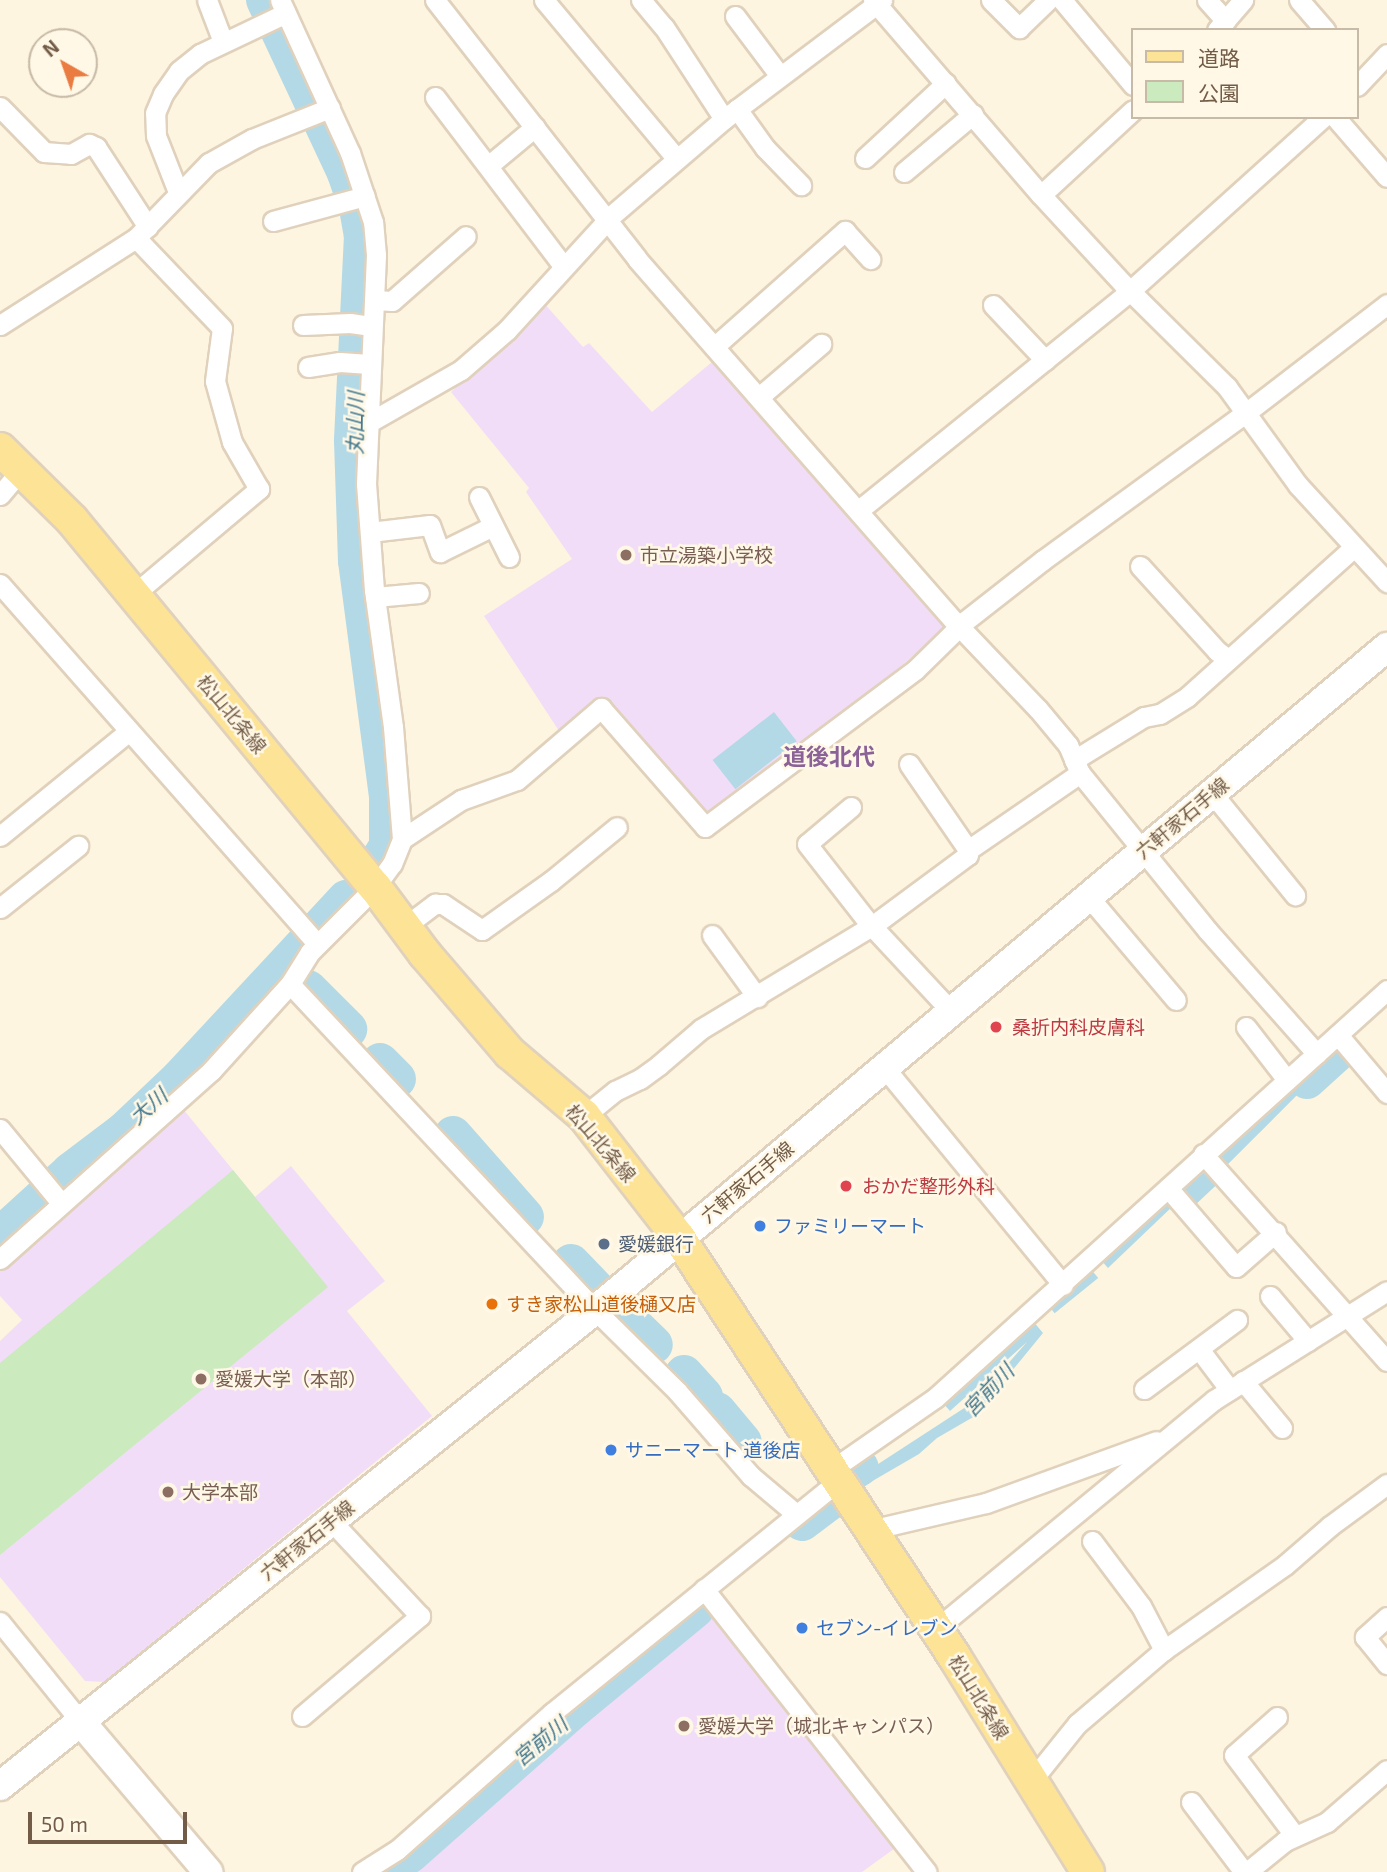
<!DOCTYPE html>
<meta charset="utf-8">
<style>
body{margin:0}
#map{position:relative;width:1387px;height:1872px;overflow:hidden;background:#fdf5df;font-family:"Exo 2","Noto Sans JP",sans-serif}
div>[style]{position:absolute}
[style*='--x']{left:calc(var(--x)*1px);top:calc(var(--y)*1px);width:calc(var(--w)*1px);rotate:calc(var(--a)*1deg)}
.education>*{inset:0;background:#f2ddf8}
.green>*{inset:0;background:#cbeabe}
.water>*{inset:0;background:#b4d9e6;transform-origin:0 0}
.river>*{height:38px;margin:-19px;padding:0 19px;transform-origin:19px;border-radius:19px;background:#b4d9e6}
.roads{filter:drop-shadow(2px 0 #e0d1bc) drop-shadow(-2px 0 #e0d1bc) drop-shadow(0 2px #e0d1bc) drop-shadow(0 -2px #e0d1bc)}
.street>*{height:19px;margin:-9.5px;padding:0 9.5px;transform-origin:9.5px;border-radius:9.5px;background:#fff}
.secondary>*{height:28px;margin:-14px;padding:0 14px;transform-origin:14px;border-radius:14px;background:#fff}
.primary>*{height:32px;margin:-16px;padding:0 16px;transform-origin:16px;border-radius:16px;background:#fde396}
.dots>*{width:19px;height:19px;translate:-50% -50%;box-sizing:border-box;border:4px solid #fff8e6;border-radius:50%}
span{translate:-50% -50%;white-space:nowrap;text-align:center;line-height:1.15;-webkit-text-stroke:5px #fff8e6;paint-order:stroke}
.education-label{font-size:19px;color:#785e54}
.left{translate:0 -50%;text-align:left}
.street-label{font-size:19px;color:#735c47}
.health-label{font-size:19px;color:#be3a42}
.shop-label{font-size:19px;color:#366cbe}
.service-label{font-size:19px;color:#4e5e75}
.food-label{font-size:19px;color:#c56008}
.water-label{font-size:21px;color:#43788e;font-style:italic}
.quarter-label{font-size:23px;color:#8b6297;font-weight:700}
.legend{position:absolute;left:1131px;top:28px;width:228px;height:91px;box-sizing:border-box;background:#fff8e6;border:2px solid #c7baa6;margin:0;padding:9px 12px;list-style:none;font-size:21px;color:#735c47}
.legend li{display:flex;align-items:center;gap:14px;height:35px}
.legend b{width:35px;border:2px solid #c7baa6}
.north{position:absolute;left:28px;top:28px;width:70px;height:70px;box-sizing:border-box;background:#fff8e6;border:2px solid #c7baa6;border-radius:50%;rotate:320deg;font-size:19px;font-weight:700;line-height:28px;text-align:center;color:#735c47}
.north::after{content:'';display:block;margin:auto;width:24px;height:32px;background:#ea7b41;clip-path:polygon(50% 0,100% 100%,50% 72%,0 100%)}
.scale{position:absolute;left:28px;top:1812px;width:159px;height:32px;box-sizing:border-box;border:4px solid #735c47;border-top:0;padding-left:9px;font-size:21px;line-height:24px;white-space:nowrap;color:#735c47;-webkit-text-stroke:5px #fff8e6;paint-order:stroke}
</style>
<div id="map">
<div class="education">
<div style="clip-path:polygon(543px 302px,583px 347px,589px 343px,652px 412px,718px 357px,948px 627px,859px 701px,700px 819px,602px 701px,561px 734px,484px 616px,572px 559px,526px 492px,529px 488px,451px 392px)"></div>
<div style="clip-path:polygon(183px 1109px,255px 1197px,291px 1166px,385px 1281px,347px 1311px,432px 1416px,104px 1682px,85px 1681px,0 1577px,0 1341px,22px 1320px,0 1296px,0 1269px)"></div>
<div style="clip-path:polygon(712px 1607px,898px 1846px,862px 1872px,382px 1872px)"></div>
</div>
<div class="green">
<div style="clip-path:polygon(233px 1170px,328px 1287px,0 1555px,0 1363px)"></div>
</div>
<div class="water">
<div style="left:774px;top:712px;width:37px;height:78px;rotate:52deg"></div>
<div style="left:1290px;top:1088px;width:10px;height:101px;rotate:45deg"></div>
<div style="clip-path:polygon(1169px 1198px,1174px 1205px,1108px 1268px,1100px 1259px)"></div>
<div style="left:1090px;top:1268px;width:13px;height:56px;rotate:51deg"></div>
<div style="clip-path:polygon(1033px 1321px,1043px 1333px,975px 1416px,937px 1438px,919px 1454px,857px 1490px,852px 1481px,975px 1401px,1027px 1342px,950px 1411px,942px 1402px)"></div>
</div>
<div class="river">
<div style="--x:265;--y:0;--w:191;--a:64.9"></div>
<div style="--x:346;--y:173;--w:37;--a:71"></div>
<div style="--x:358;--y:208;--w:27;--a:80"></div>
<div style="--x:363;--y:235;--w:206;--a:92.8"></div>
<div style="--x:353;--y:441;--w:120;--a:88.1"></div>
<div style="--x:357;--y:561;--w:238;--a:82.5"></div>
<div style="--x:388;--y:797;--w:49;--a:90"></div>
<div style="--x:388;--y:846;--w:19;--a:122"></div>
<div style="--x:308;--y:989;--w:57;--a:45"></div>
<div style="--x:380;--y:1062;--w:24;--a:45"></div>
<div style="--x:1307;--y:1080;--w:45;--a:-42.3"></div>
<div style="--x:453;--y:1135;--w:109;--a:48.7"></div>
<div style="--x:1180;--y:1193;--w:35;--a:-43"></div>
<div style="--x:0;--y:1236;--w:95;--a:-42.4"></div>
<div style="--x:70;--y:1172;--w:68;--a:-37.2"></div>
<div style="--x:124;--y:1131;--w:76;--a:-43.4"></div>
<div style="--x:179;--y:1079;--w:246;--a:-47.1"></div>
<div style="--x:571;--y:1263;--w:36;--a:46"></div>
<div style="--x:620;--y:1312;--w:47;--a:44.1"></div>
<div style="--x:684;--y:1374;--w:30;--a:48"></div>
<div style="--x:717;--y:1411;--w:40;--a:50"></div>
<div style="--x:852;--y:1472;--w:9;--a:-32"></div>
<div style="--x:802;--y:1522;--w:45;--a:-36.9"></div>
<div style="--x:384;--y:1872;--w:32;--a:-35"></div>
<div style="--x:410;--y:1854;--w:220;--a:-41.5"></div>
<div style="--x:575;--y:1708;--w:156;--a:-39.5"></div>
</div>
<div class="roads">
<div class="street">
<div style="--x:207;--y:0;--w:45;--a:69.1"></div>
<div style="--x:435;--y:0;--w:328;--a:52"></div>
<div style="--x:637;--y:259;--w:484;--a:48.8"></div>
<div style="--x:956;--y:623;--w:119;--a:46.4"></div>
<div style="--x:1038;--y:709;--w:47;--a:50.2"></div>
<div style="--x:1068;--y:745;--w:30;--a:67"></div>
<div style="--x:1080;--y:773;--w:203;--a:51"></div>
<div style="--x:1208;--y:931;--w:164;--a:48.5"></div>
<div style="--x:544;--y:0;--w:207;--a:50.1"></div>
<div style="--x:641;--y:0;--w:35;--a:50"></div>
<div style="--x:664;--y:27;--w:110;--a:56.9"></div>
<div style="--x:873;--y:0;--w:257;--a:49.3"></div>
<div style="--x:1041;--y:195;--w:122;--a:47.3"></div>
<div style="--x:1124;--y:285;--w:145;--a:44.7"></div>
<div style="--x:1227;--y:387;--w:121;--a:54.1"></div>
<div style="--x:1298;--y:485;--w:132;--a:47.5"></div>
<div style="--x:991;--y:0;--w:40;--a:45"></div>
<div style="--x:1019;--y:28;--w:40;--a:-44"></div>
<div style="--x:1062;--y:0;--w:111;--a:50.1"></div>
<div style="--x:1207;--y:0;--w:28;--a:48"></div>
<div style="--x:1299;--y:0;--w:40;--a:49"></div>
<div style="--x:735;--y:16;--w:75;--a:53.1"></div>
<div style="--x:1217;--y:30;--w:40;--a:-49"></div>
<div style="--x:1357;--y:86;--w:44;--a:-46.8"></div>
<div style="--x:435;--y:97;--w:213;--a:52.8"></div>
<div style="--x:0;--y:107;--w:63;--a:45.6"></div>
<div style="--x:44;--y:152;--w:27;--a:4"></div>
<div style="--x:71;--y:154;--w:21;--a:-29"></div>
<div style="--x:89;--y:144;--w:8;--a:23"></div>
<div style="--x:96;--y:147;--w:95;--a:57"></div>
<div style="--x:737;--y:109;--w:48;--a:54.3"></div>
<div style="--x:765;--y:148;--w:52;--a:45.8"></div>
<div style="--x:1335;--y:117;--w:79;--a:49.1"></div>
<div style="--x:865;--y:158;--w:110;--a:-42.8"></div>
<div style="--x:488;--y:166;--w:61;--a:-39.7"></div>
<div style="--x:904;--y:172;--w:90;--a:-40"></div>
<div style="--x:178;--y:192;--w:60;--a:-111.4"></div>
<div style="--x:156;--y:136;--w:23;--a:-92"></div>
<div style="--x:155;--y:113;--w:21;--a:-67"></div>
<div style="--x:163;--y:94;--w:28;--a:-55"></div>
<div style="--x:179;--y:71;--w:27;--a:-39"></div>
<div style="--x:200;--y:54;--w:95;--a:-25.5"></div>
<div style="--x:1041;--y:195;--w:125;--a:-42.7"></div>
<div style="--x:273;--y:221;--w:95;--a:-15.2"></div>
<div style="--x:374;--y:300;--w:18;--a:3"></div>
<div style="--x:392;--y:301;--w:98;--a:-41.3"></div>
<div style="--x:993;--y:305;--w:76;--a:46.6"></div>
<div style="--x:0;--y:325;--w:161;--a:-32.6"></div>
<div style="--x:136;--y:238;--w:105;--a:-45.8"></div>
<div style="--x:209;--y:163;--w:49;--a:-29.2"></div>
<div style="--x:252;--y:139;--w:84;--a:-21.7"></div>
<div style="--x:303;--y:325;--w:47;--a:-2.4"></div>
<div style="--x:350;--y:323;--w:22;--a:8"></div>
<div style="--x:715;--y:346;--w:174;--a:-41.5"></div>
<div style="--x:845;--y:231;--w:38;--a:48"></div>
<div style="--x:308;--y:367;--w:32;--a:-9"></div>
<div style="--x:340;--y:362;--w:29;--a:4"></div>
<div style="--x:759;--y:397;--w:82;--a:-40.5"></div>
<div style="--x:368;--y:423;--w:107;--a:-29.7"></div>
<div style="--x:461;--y:370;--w:61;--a:-41"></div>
<div style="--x:507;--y:330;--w:156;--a:-47.6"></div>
<div style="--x:612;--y:215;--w:148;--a:-40.6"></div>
<div style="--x:724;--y:119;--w:198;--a:-37"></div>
<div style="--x:0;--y:495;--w:34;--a:-50"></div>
<div style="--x:479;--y:497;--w:67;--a:63.4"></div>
<div style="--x:859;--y:510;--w:348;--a:-38.9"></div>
<div style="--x:1130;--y:291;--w:260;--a:-42"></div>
<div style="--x:370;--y:532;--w:60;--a:-6.7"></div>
<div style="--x:430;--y:525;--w:29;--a:70"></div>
<div style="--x:440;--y:552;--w:59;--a:-26.1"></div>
<div style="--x:1140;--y:566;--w:115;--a:47.8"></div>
<div style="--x:1217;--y:651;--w:14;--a:36"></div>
<div style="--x:0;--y:584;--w:480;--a:48.6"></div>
<div style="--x:133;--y:595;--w:165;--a:-40.1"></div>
<div style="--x:259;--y:489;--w:54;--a:-119.9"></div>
<div style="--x:232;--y:442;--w:63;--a:-105.6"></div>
<div style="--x:215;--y:381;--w:53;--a:-82.5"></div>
<div style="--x:222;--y:328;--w:124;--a:-133.7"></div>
<div style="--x:375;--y:597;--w:44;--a:-5.2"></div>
<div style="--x:1074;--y:760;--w:82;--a:-31.6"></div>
<div style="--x:1144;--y:717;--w:16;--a:-11"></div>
<div style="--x:1160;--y:714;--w:32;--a:-32"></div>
<div style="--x:1187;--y:697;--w:224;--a:-41.9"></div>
<div style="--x:909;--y:764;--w:104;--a:55.5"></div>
<div style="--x:1212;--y:793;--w:132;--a:50.9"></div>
<div style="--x:851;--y:807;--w:57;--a:139.9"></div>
<div style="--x:807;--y:844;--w:99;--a:52"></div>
<div style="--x:868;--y:922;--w:122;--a:47"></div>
<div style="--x:0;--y:836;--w:165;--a:-39.1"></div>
<div style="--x:402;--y:839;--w:71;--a:-33.5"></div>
<div style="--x:461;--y:800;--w:59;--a:-19.7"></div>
<div style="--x:517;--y:780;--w:111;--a:-40.6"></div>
<div style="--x:601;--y:708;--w:158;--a:48.8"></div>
<div style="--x:705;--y:827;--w:262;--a:-36.8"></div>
<div style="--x:915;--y:670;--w:70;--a:-44.4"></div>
<div style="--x:965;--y:621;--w:99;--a:-38"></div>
<div style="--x:1043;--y:560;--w:252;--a:-36"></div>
<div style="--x:1247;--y:412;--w:177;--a:-37.6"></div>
<div style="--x:1088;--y:896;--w:136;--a:49.8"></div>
<div style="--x:0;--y:908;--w:100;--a:-38.5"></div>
<div style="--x:404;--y:927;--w:39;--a:-37"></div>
<div style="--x:435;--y:904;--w:8;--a:0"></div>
<div style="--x:443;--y:904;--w:47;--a:33.7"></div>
<div style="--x:482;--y:930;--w:85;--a:-35.4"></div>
<div style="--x:551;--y:881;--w:85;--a:-39.3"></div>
<div style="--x:712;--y:935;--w:77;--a:54"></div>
<div style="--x:290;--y:984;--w:446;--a:46.9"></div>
<div style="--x:595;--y:1310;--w:115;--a:44.6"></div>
<div style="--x:677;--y:1391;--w:113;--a:49"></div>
<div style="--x:751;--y:1476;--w:57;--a:40.1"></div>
<div style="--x:1246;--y:1027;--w:67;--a:52.3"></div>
<div style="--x:1338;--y:1035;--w:76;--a:49.8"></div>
<div style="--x:884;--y:1067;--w:282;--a:50.6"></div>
<div style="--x:584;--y:1116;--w:40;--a:-39"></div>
<div style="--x:615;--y:1091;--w:28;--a:-26"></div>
<div style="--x:640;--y:1079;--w:24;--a:-36"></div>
<div style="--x:659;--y:1065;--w:55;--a:-40.6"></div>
<div style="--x:701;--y:1029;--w:200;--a:-31.1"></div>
<div style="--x:872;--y:926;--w:119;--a:-36.5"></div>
<div style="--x:968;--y:855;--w:5;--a:-90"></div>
<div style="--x:968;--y:850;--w:136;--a:-34.5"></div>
<div style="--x:0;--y:1129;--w:96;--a:50.5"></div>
<div style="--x:1203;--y:1154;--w:277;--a:48.4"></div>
<div style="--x:1168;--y:1188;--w:104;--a:49.3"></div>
<div style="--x:1236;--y:1267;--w:53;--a:-41.2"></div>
<div style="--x:0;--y:1259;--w:283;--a:-41.7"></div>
<div style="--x:211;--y:1071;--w:118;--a:-47.8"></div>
<div style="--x:290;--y:984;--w:38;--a:-58"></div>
<div style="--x:310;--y:952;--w:92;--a:-45"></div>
<div style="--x:375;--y:887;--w:29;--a:-54"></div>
<div style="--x:392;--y:864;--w:27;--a:-68"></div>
<div style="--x:402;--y:839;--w:112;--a:-94.6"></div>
<div style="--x:393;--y:727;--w:138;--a:-97.9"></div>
<div style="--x:374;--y:590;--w:106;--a:-94.3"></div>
<div style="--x:366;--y:484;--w:229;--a:-87.5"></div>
<div style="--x:376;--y:255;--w:33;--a:-95"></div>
<div style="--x:373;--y:222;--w:73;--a:-108.4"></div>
<div style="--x:350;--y:153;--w:168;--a:-114.6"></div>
<div style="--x:1270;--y:1296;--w:59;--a:49.8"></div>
<div style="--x:1199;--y:1349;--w:51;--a:52.9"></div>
<div style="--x:1243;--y:1381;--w:61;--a:50.3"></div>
<div style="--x:1144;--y:1389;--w:116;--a:-36.6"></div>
<div style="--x:831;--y:1470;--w:126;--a:-34.7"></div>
<div style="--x:935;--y:1398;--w:609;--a:-42.07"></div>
<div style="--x:870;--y:1530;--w:119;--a:-13.1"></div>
<div style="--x:986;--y:1503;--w:181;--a:-20"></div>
<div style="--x:1092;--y:1541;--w:81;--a:53"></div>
<div style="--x:1141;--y:1606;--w:50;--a:62.4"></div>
<div style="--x:704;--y:1589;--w:360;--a:51.8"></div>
<div style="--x:1387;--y:1617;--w:30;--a:138"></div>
<div style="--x:1365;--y:1637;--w:35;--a:51"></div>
<div style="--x:0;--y:1622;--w:129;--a:51"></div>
<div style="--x:936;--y:1629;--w:360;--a:-39.5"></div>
<div style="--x:1214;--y:1400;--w:204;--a:-32.2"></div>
<div style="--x:302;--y:1716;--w:155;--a:-40.3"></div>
<div style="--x:420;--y:1616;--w:130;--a:-133.1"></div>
<div style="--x:1277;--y:1717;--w:57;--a:138.5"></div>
<div style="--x:1234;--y:1755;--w:101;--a:53"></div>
<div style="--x:1032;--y:1780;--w:72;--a:-51.2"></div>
<div style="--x:1077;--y:1724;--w:114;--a:-40.4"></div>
<div style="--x:1164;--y:1650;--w:148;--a:-35.1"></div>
<div style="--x:1285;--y:1565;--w:60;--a:-40.9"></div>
<div style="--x:1330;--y:1526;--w:71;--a:-36.4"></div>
<div style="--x:1191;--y:1802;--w:88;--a:52.9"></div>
<div style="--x:362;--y:1872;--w:41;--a:-32.2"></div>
<div style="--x:397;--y:1850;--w:207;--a:-41.5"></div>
<div style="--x:552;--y:1713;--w:368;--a:-39"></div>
<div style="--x:1247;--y:1872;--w:49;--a:-39.2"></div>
<div style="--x:1285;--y:1841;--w:46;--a:-24.3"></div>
<div style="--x:1327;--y:1822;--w:79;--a:-40.9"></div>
</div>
<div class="secondary">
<div style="--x:81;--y:1722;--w:197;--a:49.7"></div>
<div style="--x:0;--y:1786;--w:762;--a:-38.66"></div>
<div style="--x:595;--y:1310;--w:1033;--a:-39.93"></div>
</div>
<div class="primary">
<div style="--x:0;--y:449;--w:101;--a:44.6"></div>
<div style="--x:72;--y:520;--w:476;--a:50.5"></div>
<div style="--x:375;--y:887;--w:84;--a:53.3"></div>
<div style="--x:425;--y:954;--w:130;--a:49.4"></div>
<div style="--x:510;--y:1053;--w:97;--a:40.4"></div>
<div style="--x:584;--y:1116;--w:155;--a:52.1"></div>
<div style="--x:679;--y:1238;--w:500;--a:56.66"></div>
<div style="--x:954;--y:1656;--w:254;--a:58.2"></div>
</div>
</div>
<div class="dots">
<div style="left:626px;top:555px;background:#8d6e63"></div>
<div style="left:996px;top:1027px;background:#e0444e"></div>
<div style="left:846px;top:1186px;background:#e0444e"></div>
<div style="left:760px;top:1226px;background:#3f7fe0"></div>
<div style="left:604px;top:1244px;background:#5c6f8a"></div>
<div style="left:492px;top:1304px;background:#e8710a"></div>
<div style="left:201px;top:1379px;background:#8d6e63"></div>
<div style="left:611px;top:1450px;background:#3f7fe0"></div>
<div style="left:168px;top:1492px;background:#8d6e63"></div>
<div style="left:802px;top:1628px;background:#3f7fe0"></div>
<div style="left:684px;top:1726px;background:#8d6e63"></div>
</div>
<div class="education-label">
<span class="left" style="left:640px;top:555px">市立湯築小学校</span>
<span class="left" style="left:215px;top:1379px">愛媛大学（本部）</span>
<span class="left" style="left:182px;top:1492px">大学本部</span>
<span class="left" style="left:698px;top:1726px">愛媛大学（城北キャンパス）</span>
</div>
<div class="street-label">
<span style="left:232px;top:714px;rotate:50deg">松山北条線</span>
<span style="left:1182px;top:818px;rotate:-40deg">六軒家石手線</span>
<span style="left:601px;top:1143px;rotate:49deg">松山北条線</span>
<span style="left:747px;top:1182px;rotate:-40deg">六軒家石手線</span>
<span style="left:307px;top:1540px;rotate:-39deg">六軒家石手線</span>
<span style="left:979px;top:1697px;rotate:58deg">松山北条線</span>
</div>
<div class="health-label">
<span class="left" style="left:1012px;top:1027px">桑折内科皮膚科</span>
<span class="left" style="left:862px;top:1186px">おかだ整形外科</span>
</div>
<div class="shop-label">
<span class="left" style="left:774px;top:1226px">ファミリーマート</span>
<span class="left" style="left:625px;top:1450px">サニーマート 道後店</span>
<span class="left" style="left:816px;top:1628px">セブン-イレブン</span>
</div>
<div class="service-label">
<span class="left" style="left:618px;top:1244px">愛媛銀行</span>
</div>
<div class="food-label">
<span class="left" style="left:506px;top:1304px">すき家松山道後樋又店</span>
</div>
<div class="water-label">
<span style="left:355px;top:423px;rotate:-89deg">丸山川</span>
<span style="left:148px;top:1106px;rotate:-41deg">大川</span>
<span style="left:988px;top:1390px;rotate:-47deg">宮前川</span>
<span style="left:540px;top:1741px;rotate:-40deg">宮前川</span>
</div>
<div class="quarter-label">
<span style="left:829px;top:756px">道後北代</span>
</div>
<ul class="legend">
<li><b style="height:9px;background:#fde396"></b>道路</li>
<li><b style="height:19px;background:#cbeabe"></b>公園</li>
</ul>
<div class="north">N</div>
<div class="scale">50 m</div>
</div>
